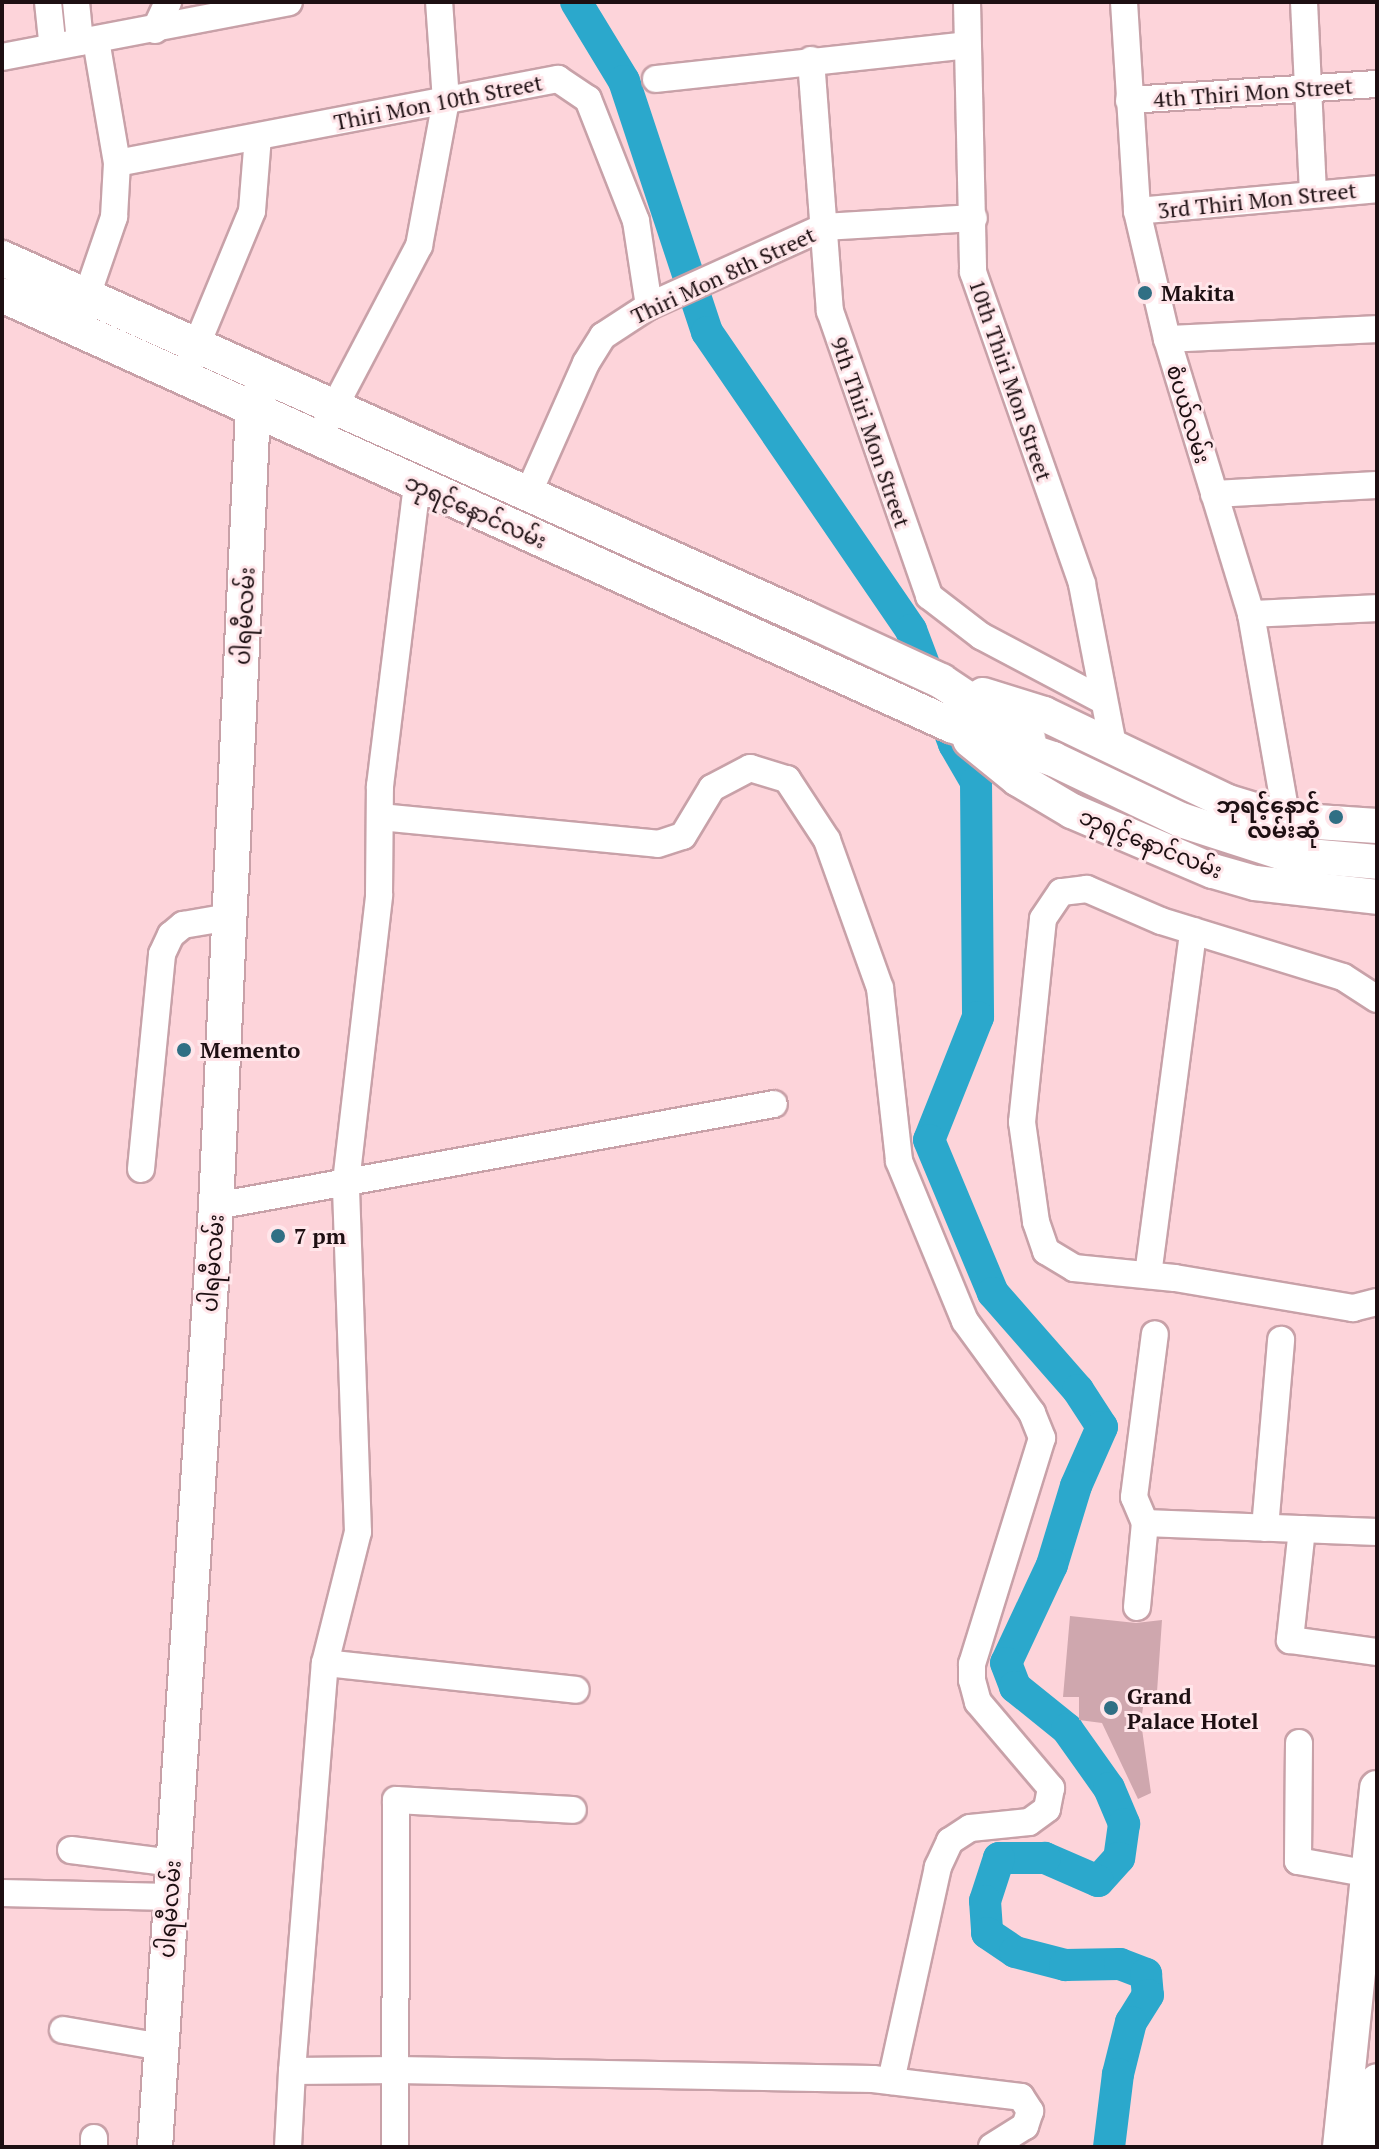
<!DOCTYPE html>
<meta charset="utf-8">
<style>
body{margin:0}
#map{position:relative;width:1379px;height:2149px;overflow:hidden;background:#fdd4da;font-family:"PT Serif","Noto Sans Myanmar",serif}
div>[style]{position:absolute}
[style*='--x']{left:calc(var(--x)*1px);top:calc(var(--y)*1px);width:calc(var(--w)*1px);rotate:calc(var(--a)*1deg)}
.river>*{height:32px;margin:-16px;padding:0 16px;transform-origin:16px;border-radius:16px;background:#2ba8cc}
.building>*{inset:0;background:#cfa7ae}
.roads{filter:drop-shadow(2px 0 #c8a1a8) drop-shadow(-2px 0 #c8a1a8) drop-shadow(0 2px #c8a1a8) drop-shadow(0 -2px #c8a1a8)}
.minor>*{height:26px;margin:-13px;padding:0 13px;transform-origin:13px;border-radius:13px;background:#fff}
.major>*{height:34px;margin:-17px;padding:0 17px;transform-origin:17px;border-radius:17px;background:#fff}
.dots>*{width:22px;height:22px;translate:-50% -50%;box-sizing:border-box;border:4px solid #ffe6ea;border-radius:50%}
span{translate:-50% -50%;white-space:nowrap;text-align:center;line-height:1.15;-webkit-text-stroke:6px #ffe6ea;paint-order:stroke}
.street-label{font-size:22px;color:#1d0f12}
.poi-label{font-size:22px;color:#1d0f12;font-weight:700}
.left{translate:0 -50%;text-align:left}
.right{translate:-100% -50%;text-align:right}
.frame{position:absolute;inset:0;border:4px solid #1d0f12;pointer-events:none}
</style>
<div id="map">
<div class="river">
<div style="--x:576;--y:2;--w:92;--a:58.7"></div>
<div style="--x:624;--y:81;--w:264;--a:71.7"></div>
<div style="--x:707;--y:332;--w:361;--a:55.6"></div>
<div style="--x:911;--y:630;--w:122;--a:69.3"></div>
<div style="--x:954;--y:744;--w:44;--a:59.9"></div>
<div style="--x:976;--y:782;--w:235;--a:89.5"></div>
<div style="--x:978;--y:1017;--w:132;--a:111.7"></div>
<div style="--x:929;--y:1140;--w:166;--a:67.3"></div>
<div style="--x:993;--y:1293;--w:129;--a:48.8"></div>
<div style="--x:1078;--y:1390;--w:44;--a:57"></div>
<div style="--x:1102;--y:1427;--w:64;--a:113.8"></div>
<div style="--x:1076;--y:1486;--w:83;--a:106.9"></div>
<div style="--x:1052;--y:1565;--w:108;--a:115.1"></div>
<div style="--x:1006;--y:1663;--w:26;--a:69"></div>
<div style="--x:1015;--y:1687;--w:67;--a:38.9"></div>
<div style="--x:1067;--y:1729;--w:72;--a:54.6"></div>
<div style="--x:1109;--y:1788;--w:39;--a:67"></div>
<div style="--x:1124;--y:1824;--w:34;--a:98"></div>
<div style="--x:1119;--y:1858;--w:31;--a:132"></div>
<div style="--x:1098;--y:1881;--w:58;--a:-156.5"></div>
<div style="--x:1045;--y:1858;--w:46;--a:180"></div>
<div style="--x:999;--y:1858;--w:45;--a:108"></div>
<div style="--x:985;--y:1901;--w:32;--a:86"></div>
<div style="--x:987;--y:1933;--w:34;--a:34"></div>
<div style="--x:1015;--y:1952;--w:52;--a:14.6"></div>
<div style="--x:1065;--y:1965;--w:55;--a:-1"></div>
<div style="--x:1120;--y:1964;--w:28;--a:21"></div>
<div style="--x:1146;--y:1974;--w:21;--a:85"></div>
<div style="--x:1148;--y:1995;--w:32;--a:122"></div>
<div style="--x:1131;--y:2022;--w:54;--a:104"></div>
<div style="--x:1118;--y:2074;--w:74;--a:97"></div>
</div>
<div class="building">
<div style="clip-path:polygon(1070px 1616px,1136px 1623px,1162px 1620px,1157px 1692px,1145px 1692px,1141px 1722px,1151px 1793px,1138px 1799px,1102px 1723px,1079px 1720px,1079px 1697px,1063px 1697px)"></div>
</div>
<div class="roads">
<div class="minor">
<div style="--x:48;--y:2;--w:37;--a:84"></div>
<div style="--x:76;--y:2;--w:40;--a:84.3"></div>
<div style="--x:967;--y:2;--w:270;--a:88.7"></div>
<div style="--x:973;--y:272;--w:330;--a:70.7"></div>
<div style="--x:1082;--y:584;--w:169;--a:79.1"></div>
<div style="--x:1124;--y:2;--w:209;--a:86.4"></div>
<div style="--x:1137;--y:211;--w:131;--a:76.8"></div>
<div style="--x:1167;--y:339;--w:288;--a:73"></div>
<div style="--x:1251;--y:614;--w:209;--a:80.1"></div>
<div style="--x:1304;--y:2;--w:189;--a:87.3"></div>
<div style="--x:155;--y:30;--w:31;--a:-65"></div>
<div style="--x:2;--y:57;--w:292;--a:-10.8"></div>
<div style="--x:811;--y:60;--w:252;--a:85.7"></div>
<div style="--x:830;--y:311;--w:302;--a:70.8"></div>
<div style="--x:929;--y:596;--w:66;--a:37.6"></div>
<div style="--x:981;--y:636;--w:139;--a:27.9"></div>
<div style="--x:656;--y:79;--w:313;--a:-6.2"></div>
<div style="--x:1129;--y:100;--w:249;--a:-3.7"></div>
<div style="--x:117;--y:163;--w:449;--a:-10.8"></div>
<div style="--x:558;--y:79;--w:36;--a:34"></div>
<div style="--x:588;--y:99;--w:131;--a:68.5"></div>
<div style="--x:636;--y:221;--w:86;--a:81.3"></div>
<div style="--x:1137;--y:211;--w:241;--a:-5.2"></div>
<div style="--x:81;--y:313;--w:102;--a:-71"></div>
<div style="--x:114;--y:217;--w:54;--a:-86.8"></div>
<div style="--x:117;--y:163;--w:125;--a:-99.7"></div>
<div style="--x:1167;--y:339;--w:210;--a:-2.7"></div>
<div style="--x:190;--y:361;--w:162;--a:-67.5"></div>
<div style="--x:252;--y:211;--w:74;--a:-85.4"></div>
<div style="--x:327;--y:421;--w:198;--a:-62.3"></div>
<div style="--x:419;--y:246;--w:147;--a:-79.5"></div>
<div style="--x:446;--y:101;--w:99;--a:-94"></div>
<div style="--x:528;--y:494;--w:143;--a:-66.1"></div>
<div style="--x:586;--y:363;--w:32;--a:-58"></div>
<div style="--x:603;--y:336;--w:55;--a:-33.1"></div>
<div style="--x:649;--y:306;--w:192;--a:-24.3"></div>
<div style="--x:824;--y:227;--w:150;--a:-3.4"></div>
<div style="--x:1214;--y:494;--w:163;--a:-3.2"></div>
<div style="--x:1251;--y:614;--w:126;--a:-2.7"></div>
<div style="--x:380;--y:817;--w:279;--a:5.5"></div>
<div style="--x:658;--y:844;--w:26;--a:-18"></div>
<div style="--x:683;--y:836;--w:56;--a:-58.9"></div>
<div style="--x:712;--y:788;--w:43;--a:-27.8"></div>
<div style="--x:750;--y:768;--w:39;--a:17"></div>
<div style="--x:787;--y:779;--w:73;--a:56.7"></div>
<div style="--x:827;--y:840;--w:157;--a:70.3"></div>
<div style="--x:880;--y:988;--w:174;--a:83.7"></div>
<div style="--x:899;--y:1161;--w:173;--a:67.6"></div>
<div style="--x:965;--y:1321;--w:114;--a:53.9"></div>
<div style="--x:1032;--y:1413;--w:27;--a:68"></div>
<div style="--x:1042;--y:1438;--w:237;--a:107.2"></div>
<div style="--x:972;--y:1664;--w:16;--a:90"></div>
<div style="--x:972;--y:1680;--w:23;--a:75"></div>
<div style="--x:978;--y:1702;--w:113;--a:49.7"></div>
<div style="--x:1051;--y:1788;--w:21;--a:101"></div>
<div style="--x:1047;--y:1809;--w:22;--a:144"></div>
<div style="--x:1029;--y:1822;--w:59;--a:174.2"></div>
<div style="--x:970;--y:1828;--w:24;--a:147"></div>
<div style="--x:950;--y:1841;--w:29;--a:115"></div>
<div style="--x:938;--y:1867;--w:219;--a:102.4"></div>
<div style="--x:1377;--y:999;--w:40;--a:-147.1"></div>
<div style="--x:1343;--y:977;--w:190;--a:-162.9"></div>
<div style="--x:1161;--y:921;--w:81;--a:-156.6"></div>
<div style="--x:1087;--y:889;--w:26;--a:173"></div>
<div style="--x:1061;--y:892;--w:32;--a:124"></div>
<div style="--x:1043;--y:919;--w:204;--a:95.9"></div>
<div style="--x:1022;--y:1122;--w:101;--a:82"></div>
<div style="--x:1036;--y:1222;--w:31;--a:71"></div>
<div style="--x:1046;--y:1251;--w:33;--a:31"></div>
<div style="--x:1074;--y:1268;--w:101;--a:5.7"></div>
<div style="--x:1175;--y:1278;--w:181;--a:9.6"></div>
<div style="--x:1353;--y:1308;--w:25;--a:-14"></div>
<div style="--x:141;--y:1169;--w:216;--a:-84.4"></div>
<div style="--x:162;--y:954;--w:21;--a:-65"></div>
<div style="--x:171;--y:935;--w:16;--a:-40"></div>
<div style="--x:183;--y:925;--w:48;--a:-9.7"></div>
<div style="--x:216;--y:1206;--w:567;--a:-10.36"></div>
<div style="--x:1148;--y:1275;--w:347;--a:-82.5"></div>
<div style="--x:1145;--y:1523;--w:232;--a:2.2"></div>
<div style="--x:1265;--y:1528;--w:189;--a:-85.1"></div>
<div style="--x:1302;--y:1529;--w:112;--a:96.2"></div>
<div style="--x:1290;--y:1640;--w:88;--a:7.9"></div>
<div style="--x:1137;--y:1607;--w:84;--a:-84.6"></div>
<div style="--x:1145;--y:1523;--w:28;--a:-113"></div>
<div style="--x:1134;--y:1497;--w:164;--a:-82.7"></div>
<div style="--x:325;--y:1663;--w:252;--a:6.1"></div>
<div style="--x:1299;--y:1743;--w:118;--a:90.5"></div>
<div style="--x:1298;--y:1861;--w:73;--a:10.2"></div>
<div style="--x:71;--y:1850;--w:102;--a:7.3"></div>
<div style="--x:2;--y:1893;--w:168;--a:1.4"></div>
<div style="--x:63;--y:2030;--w:99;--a:9.8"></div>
<div style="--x:292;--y:2071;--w:409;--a:-85.4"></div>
<div style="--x:325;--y:1663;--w:135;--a:-75.9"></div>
<div style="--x:358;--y:1532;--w:350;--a:-92"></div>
<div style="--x:346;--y:1182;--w:289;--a:-83.4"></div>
<div style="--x:379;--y:895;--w:109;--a:-89.5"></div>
<div style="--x:380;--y:786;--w:303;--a:-83"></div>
<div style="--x:94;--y:2138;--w:9;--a:90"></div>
<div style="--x:288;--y:2147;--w:76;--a:-87"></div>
<div style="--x:292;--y:2071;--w:106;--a:-0.5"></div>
<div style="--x:398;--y:2070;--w:475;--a:1.1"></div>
<div style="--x:873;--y:2079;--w:149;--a:6.9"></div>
<div style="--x:1021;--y:2097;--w:17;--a:57"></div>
<div style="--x:1030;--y:2111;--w:16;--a:108"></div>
<div style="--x:1025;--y:2126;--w:39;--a:148"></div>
<div style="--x:395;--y:2147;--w:347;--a:-89.8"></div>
<div style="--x:396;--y:1800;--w:177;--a:3.2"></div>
</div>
<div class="major">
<div style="--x:2;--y:258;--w:882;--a:24.15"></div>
<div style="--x:807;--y:619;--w:148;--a:24.8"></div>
<div style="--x:941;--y:681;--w:105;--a:33.7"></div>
<div style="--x:2;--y:295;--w:1042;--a:24.38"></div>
<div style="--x:951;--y:725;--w:108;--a:18.4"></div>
<div style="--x:1053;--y:759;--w:142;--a:25.5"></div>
<div style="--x:1181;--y:820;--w:110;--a:17.9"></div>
<div style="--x:1286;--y:854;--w:91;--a:5"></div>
<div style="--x:983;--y:695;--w:64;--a:17.3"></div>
<div style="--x:1044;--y:714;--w:204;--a:25.6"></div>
<div style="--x:1228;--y:802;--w:62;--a:17"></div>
<div style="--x:1287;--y:820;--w:90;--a:3.8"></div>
<div style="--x:970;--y:740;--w:62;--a:39.1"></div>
<div style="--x:1018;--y:779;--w:63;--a:30.7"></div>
<div style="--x:1072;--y:811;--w:153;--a:23.1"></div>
<div style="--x:1213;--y:871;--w:44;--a:15.9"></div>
<div style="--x:1255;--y:883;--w:123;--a:6.5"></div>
<div style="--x:155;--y:2147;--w:943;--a:-86.29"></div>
<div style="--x:216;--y:1206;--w:797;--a:-87.34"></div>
<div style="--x:253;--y:410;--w:32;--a:-68"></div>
<div style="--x:1340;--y:2147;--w:361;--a:-84.1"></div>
<div style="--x:1370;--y:2147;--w:66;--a:-83.9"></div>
</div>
</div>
<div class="dots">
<div style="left:1145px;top:293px;background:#306f84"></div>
<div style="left:1336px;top:817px;background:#306f84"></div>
<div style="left:184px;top:1050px;background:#306f84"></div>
<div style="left:278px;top:1236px;background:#306f84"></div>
<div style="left:1111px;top:1708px;background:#306f84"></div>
</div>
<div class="street-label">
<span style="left:1253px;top:92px;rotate:-4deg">4th Thiri Mon Street</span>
<span style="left:438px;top:102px;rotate:-11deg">Thiri Mon 10th Street</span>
<span style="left:1257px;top:200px;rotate:-6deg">3rd Thiri Mon Street</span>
<span style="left:723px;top:275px;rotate:-25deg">Thiri Mon 8th Street</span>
<span style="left:1011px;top:380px;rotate:71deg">10th Thiri Mon Street</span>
<span style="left:1189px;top:414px;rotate:73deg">စံပယ်လမ်း</span>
<span style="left:871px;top:432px;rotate:71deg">9th Thiri Mon Street</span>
<span style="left:476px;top:511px;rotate:24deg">ဘုရင့်နောင်လမ်း</span>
<span style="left:244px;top:616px;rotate:-87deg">ပါရမီလမ်း</span>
<span style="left:1151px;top:843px;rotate:22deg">ဘုရင့်နောင်လမ်း</span>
<span style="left:212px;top:1263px;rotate:-86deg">ပါရမီလမ်း</span>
<span style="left:169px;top:1909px;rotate:-86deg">ပါရမီလမ်း</span>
</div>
<div class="poi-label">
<span class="left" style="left:1161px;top:293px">Makita</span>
<span class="right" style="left:1320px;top:817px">ဘုရင့်နောင်<br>လမ်းဆုံ</span>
<span class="left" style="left:200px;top:1050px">Memento</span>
<span class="left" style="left:294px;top:1236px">7 pm</span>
<span class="left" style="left:1127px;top:1708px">Grand<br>Palace Hotel</span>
</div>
<div class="frame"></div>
</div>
